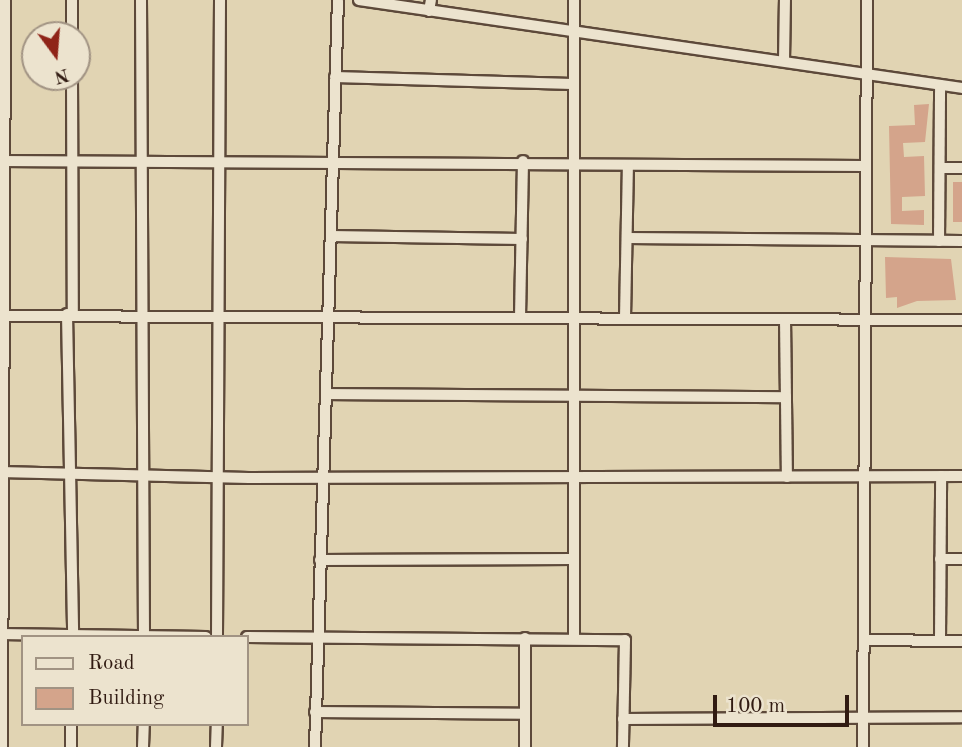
<!DOCTYPE html>
<style>
body{margin:0}
#map{position:relative;width:962px;height:747px;overflow:hidden;background:#e1d4b3;font-family:"Old Standard TT",serif}
div>[style]{position:absolute}
.building>*{inset:0;background:#d4a48b;transform-origin:0 0}
.roads{filter:drop-shadow(2px 0 #5d493a) drop-shadow(-2px 0 #5d493a) drop-shadow(0 2px #5d493a) drop-shadow(0 -2px #5d493a)}
.minor>*{height:10px;margin:-5px;padding:0 5px;transform-origin:5px;border-radius:5px;background:#ece3ce}
span{translate:-50% -50%;white-space:nowrap;text-align:center;line-height:1.15;-webkit-text-stroke:5px #ece3ce;paint-order:stroke}
.legend{position:absolute;left:21px;top:635px;width:228px;height:91px;box-sizing:border-box;background:#ece3ce;border:2px solid #a19383;margin:0;padding:9px 12px;list-style:none;font-size:21px;color:#311b12}
.legend li{display:flex;align-items:center;gap:14px;height:35px}
.legend b{width:35px;border:2px solid #a19383}
.north{position:absolute;left:21px;top:21px;width:70px;height:70px;box-sizing:border-box;background:#ece3ce;border:2px solid #a19383;border-radius:50%;rotate:164deg;font-size:19px;font-weight:700;line-height:28px;text-align:center;color:#311b12}
.north::after{content:'';display:block;margin:auto;width:24px;height:32px;background:#8f2418;clip-path:polygon(50% 0,100% 100%,50% 72%,0 100%)}
.scale{position:absolute;left:713px;top:695px;width:136px;height:32px;box-sizing:border-box;border:4px solid #311b12;border-top:0;padding-left:9px;font-size:21px;line-height:24px;white-space:nowrap;color:#311b12;-webkit-text-stroke:5px #ece3ce;paint-order:stroke}
</style>
<div id="map">
<div class="building">
<div style="clip-path:polygon(929px 104px,925px 142px,903px 143px,904px 157px,924px 156px,925px 196px,902px 197px,902px 211px,924px 210px,924px 225px,891px 224px,889px 126px,915px 125px,914px 105px)"></div>
<div style="left:953px;top:182px;width:9px;height:40px"></div>
<div style="clip-path:polygon(885px 257px,951px 259px,956px 300px,917px 301px,897px 308px,897px 297px,886px 298px)"></div>
</div>
<div class="roads">
<div class="minor">
<div style="left:72px;top:0;width:35px;rotate:90deg"></div>
<div style="left:141px;top:0;width:637px;rotate:89.73deg"></div>
<div style="left:359px;top:0;width:609px;rotate:8.3deg"></div>
<div style="left:429px;top:11px;width:11px;rotate:-80deg"></div>
<div style="left:784px;top:61px;width:61px;rotate:-89.1deg"></div>
<div style="left:72px;top:77px;width:237px;rotate:89.8deg"></div>
<div style="left:335px;top:77px;width:237px;rotate:1.7deg"></div>
<div style="left:0;top:161px;width:864px;rotate:0.33deg"></div>
<div style="left:940px;top:168px;width:22px"></div>
<div style="left:331px;top:236px;width:191px;rotate:0.9deg"></div>
<div style="left:627px;top:238px;width:335px;rotate:0.5deg"></div>
<div style="left:939px;top:241px;width:156px;rotate:-89.6deg"></div>
<div style="left:67px;top:314px;width:323px;rotate:88.9deg"></div>
<div style="left:0;top:316px;width:962px;rotate:0.24deg"></div>
<div style="left:520px;top:317px;width:156px;rotate:-88.9deg"></div>
<div style="left:625px;top:318px;width:153px;rotate:-88.9deg"></div>
<div style="left:785px;top:319px;width:158px;rotate:89.3deg"></div>
<div style="left:327px;top:394px;width:459px;rotate:0.4deg"></div>
<div style="left:0;top:472px;width:249px;rotate:1.4deg"></div>
<div style="left:249px;top:478px;width:713px;rotate:-0.16deg"></div>
<div style="left:940px;top:559px;width:22px"></div>
<div style="left:320px;top:560px;width:254px;rotate:-0.2deg"></div>
<div style="left:0;top:634px;width:206px;rotate:0.8deg"></div>
<div style="left:217px;top:637px;width:637px;rotate:-89.73deg"></div>
<div style="left:247px;top:637px;width:378px;rotate:0.5deg"></div>
<div style="left:625px;top:640px;width:107px;rotate:91.1deg"></div>
<div style="left:574px;top:639px;width:639px;rotate:-90deg"></div>
<div style="left:940px;top:639px;width:163px;rotate:-89.6deg"></div>
<div style="left:864px;top:640px;width:98px;rotate:0.6deg"></div>
<div style="left:315px;top:712px;width:210px;rotate:0.5deg"></div>
<div style="left:623px;top:719px;width:339px;rotate:-0.3deg"></div>
<div style="left:2px;top:747px;width:747px;rotate:-89.77deg"></div>
<div style="left:71px;top:747px;width:23px;rotate:-90deg"></div>
<div style="left:143px;top:747px;width:23px;rotate:-88deg"></div>
<div style="left:216px;top:747px;width:23px;rotate:-88deg"></div>
<div style="left:315px;top:747px;width:747px;rotate:-88.24deg"></div>
<div style="left:525px;top:747px;width:109px;rotate:-90deg"></div>
<div style="left:863px;top:747px;width:747px;rotate:-89.69deg"></div>
</div>
</div>
<ul class="legend">
<li><b style="height:9px;background:#ece3ce"></b>Road</li>
<li><b style="height:19px;background:#d4a48b"></b>Building</li>
</ul>
<div class="north">N</div>
<div class="scale">100 m</div>
</div>
